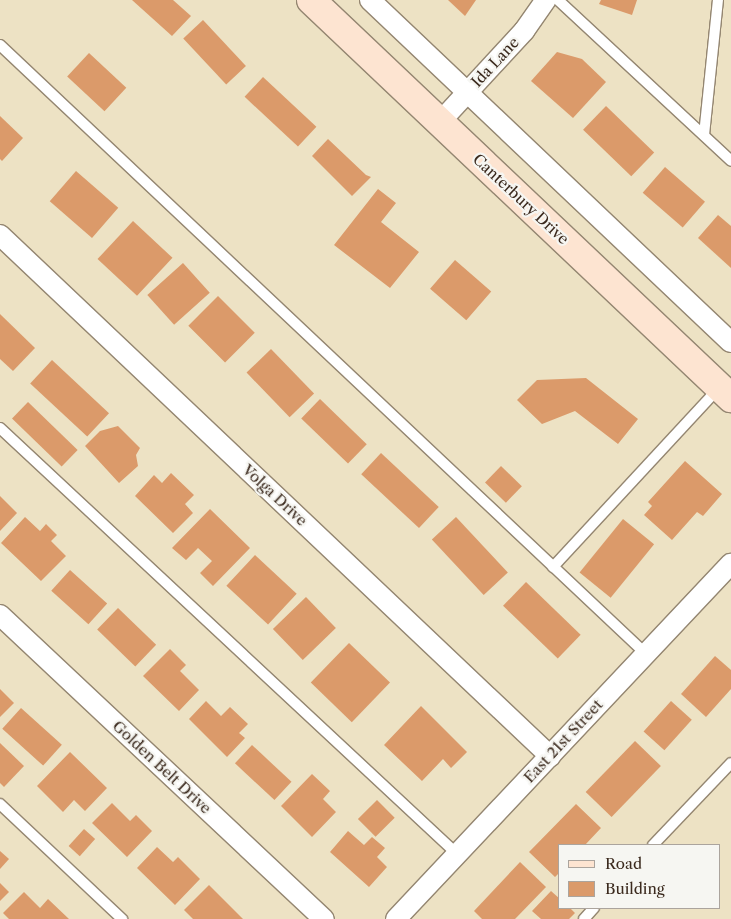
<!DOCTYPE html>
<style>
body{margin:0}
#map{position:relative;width:731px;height:919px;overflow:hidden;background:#ede2c4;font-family:"Libre Caslon Text",serif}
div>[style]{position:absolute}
.building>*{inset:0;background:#db9a6a;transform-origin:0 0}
.roads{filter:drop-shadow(1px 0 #948671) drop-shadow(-1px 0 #948671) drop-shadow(0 1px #948671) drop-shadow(0 -1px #948671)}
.service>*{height:10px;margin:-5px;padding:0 5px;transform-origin:5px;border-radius:5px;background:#fff}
.minor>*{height:20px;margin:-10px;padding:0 10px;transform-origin:10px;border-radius:10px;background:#fff}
.secondary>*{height:28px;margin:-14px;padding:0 14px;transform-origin:14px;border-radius:14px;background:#fde4d1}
span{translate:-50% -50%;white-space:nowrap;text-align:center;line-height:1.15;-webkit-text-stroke:4.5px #f6f6f2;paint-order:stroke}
.street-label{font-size:15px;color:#3b2a1e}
.legend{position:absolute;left:558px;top:844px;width:162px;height:65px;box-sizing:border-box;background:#f6f6f2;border:1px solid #aba49d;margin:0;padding:6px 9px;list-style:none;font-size:15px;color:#3b2a1e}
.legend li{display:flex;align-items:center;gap:10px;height:25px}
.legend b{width:25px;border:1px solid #aba49d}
</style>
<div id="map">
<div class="building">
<div style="clip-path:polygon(132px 0,173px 0,191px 16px,172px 36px)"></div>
<div style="clip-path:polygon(448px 0,476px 0,465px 16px)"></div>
<div style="clip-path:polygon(601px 0,637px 0,632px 15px,599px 4px)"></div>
<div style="left:203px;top:20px;width:63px;height:27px;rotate:47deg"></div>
<div style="clip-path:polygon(557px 52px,582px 59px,606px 82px,573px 118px,531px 81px)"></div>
<div style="left:89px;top:53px;width:51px;height:32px;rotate:43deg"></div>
<div style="left:263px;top:77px;width:73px;height:27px;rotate:43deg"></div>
<div style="left:606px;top:106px;width:67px;height:33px;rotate:44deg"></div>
<div style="clip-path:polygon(0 116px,23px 138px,2px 161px,0 159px)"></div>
<div style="clip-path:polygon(328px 139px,366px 175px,371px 177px,352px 196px,312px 156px)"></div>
<div style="left:665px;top:167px;width:53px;height:34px;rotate:41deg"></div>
<div style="left:76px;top:171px;width:56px;height:40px;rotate:41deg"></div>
<div style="clip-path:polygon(378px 189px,396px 203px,381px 222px,419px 252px,390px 288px,334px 245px)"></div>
<div style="clip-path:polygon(718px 215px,731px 226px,731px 268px,698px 238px)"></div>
<div style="left:133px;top:221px;width:54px;height:52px;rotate:43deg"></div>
<div style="left:455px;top:260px;width:48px;height:38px;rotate:41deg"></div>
<div style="left:183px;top:263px;width:40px;height:48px;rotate:48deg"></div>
<div style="left:218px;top:296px;width:52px;height:42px;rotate:45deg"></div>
<div style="clip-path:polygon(0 314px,35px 348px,13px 371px,0 359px)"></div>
<div style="left:271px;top:349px;width:62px;height:34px;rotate:46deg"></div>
<div style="left:52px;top:360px;width:78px;height:32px;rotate:43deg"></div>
<div style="clip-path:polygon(586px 378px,638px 419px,618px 444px,575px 411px,542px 424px,517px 400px,537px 380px)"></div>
<div style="left:320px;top:399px;width:65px;height:27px;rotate:44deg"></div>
<div style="left:28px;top:402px;width:69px;height:23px;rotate:44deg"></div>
<div style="clip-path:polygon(118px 426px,140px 448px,136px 455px,138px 466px,119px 483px,85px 446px,100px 431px)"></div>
<div style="left:381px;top:453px;width:79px;height:29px;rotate:43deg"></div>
<div style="clip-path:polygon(685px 461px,722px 494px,703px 516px,697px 512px,672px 540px,644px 515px,652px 506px,648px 502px)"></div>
<div style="left:501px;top:466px;width:29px;height:23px;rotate:44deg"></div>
<div style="clip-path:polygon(171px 473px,194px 495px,185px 504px,193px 513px,173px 533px,135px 496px,154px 475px,162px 483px)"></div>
<div style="clip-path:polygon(0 496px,17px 513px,0 531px)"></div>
<div style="clip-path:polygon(210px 509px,250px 548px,213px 586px,200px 573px,212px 561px,198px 548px,186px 560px,172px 548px)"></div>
<div style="clip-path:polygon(25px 517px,40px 531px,46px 524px,57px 535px,51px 541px,66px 556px,41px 581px,1px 543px)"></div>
<div style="left:456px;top:517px;width:76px;height:33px;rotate:47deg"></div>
<div style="left:623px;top:519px;width:40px;height:69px;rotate:39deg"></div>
<div style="left:255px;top:555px;width:57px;height:42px;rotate:43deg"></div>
<div style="left:70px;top:570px;width:50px;height:28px;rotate:42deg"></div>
<div style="left:526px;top:582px;width:76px;height:33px;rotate:44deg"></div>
<div style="left:306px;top:597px;width:43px;height:46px;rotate:46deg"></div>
<div style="left:118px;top:608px;width:53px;height:30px;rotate:44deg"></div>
<div style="left:349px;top:643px;width:57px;height:55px;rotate:44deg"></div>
<div style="clip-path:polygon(170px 649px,186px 665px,180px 671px,199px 690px,179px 711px,143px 676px)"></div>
<div style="clip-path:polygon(715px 656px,731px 670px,731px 689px,706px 717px,681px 694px)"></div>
<div style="clip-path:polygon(0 689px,14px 703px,0 717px)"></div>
<div style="clip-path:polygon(206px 701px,221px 716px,230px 707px,248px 724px,239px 733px,245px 738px,227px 757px,189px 719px)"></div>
<div style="left:671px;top:701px;width:28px;height:41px;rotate:42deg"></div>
<div style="clip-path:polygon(421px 706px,467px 752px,451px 768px,443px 759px,422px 781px,384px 745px)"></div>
<div style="left:21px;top:708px;width:55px;height:28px;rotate:42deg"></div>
<div style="left:635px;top:741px;width:36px;height:71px;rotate:44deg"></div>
<div style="clip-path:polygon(0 743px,24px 766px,4px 787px,0 783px)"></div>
<div style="left:252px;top:745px;width:54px;height:25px;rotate:43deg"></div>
<div style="clip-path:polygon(70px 752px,107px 788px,85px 811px,74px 800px,63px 812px,37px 786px)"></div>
<div style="clip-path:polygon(312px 774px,330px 791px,323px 799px,336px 812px,312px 837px,281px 806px)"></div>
<div style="left:377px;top:800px;width:25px;height:27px;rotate:45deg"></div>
<div style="clip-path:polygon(112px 803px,130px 821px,136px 815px,152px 831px,127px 857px,92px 823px)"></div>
<div style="clip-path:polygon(576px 804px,601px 828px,585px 845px,560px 845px,560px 872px,555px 877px,529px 852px)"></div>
<div style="left:84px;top:829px;width:15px;height:23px;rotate:42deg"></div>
<div style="clip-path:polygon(348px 831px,364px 845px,372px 837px,385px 848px,377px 857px,387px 867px,369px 887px,330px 852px)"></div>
<div style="clip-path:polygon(157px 847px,173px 862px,178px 857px,200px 879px,175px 905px,137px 868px)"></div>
<div style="clip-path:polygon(0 851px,9px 859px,0 869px)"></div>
<div style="clip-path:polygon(520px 862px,546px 887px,515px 919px,482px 919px,474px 911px)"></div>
<div style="clip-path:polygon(0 883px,9px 892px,0 901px)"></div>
<div style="clip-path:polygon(209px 885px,243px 919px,193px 919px,184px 910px)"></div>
<div style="clip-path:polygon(551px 891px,560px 899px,560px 908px,570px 908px,575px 913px,569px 919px,541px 919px,532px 911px)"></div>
<div style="clip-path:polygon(24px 892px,40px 908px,48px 899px,69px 919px,9px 919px,3px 913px)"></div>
</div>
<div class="roads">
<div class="service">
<div style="left:558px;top:0;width:236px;rotate:42.9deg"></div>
<div style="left:0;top:45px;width:888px;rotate:43.31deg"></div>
<div style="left:704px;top:135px;width:136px;rotate:-84.1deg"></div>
<div style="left:0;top:428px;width:625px;rotate:42.99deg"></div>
<div style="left:553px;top:567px;width:244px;rotate:-47.2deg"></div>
<div style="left:0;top:804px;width:168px;rotate:43.3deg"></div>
<div style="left:653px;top:845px;width:113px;rotate:-46.4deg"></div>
<div style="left:584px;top:919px;width:15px;rotate:-48deg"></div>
</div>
<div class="minor">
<div style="left:370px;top:0;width:497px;rotate:43.5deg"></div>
<div style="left:440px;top:122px;width:124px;rotate:-47.3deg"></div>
<div style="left:524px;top:31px;width:38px;rotate:-55deg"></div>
<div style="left:0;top:235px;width:758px;rotate:43.45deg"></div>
<div style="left:0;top:615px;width:444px;rotate:43.2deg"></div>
<div style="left:396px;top:919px;width:488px;rotate:-46.7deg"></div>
</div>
<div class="secondary">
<div style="left:311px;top:0;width:579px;rotate:43.46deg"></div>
</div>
</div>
<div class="street-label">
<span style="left:495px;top:62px;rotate:-47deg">Ida Lane</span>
<span style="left:521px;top:199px;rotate:43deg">Canterbury Drive</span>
<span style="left:275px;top:495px;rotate:43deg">Volga Drive</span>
<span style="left:563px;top:741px;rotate:-47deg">East 21st Street</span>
<span style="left:162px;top:767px;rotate:43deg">Golden Belt Drive</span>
</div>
<ul class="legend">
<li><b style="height:6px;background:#fde4d1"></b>Road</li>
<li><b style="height:14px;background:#db9a6a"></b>Building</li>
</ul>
</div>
